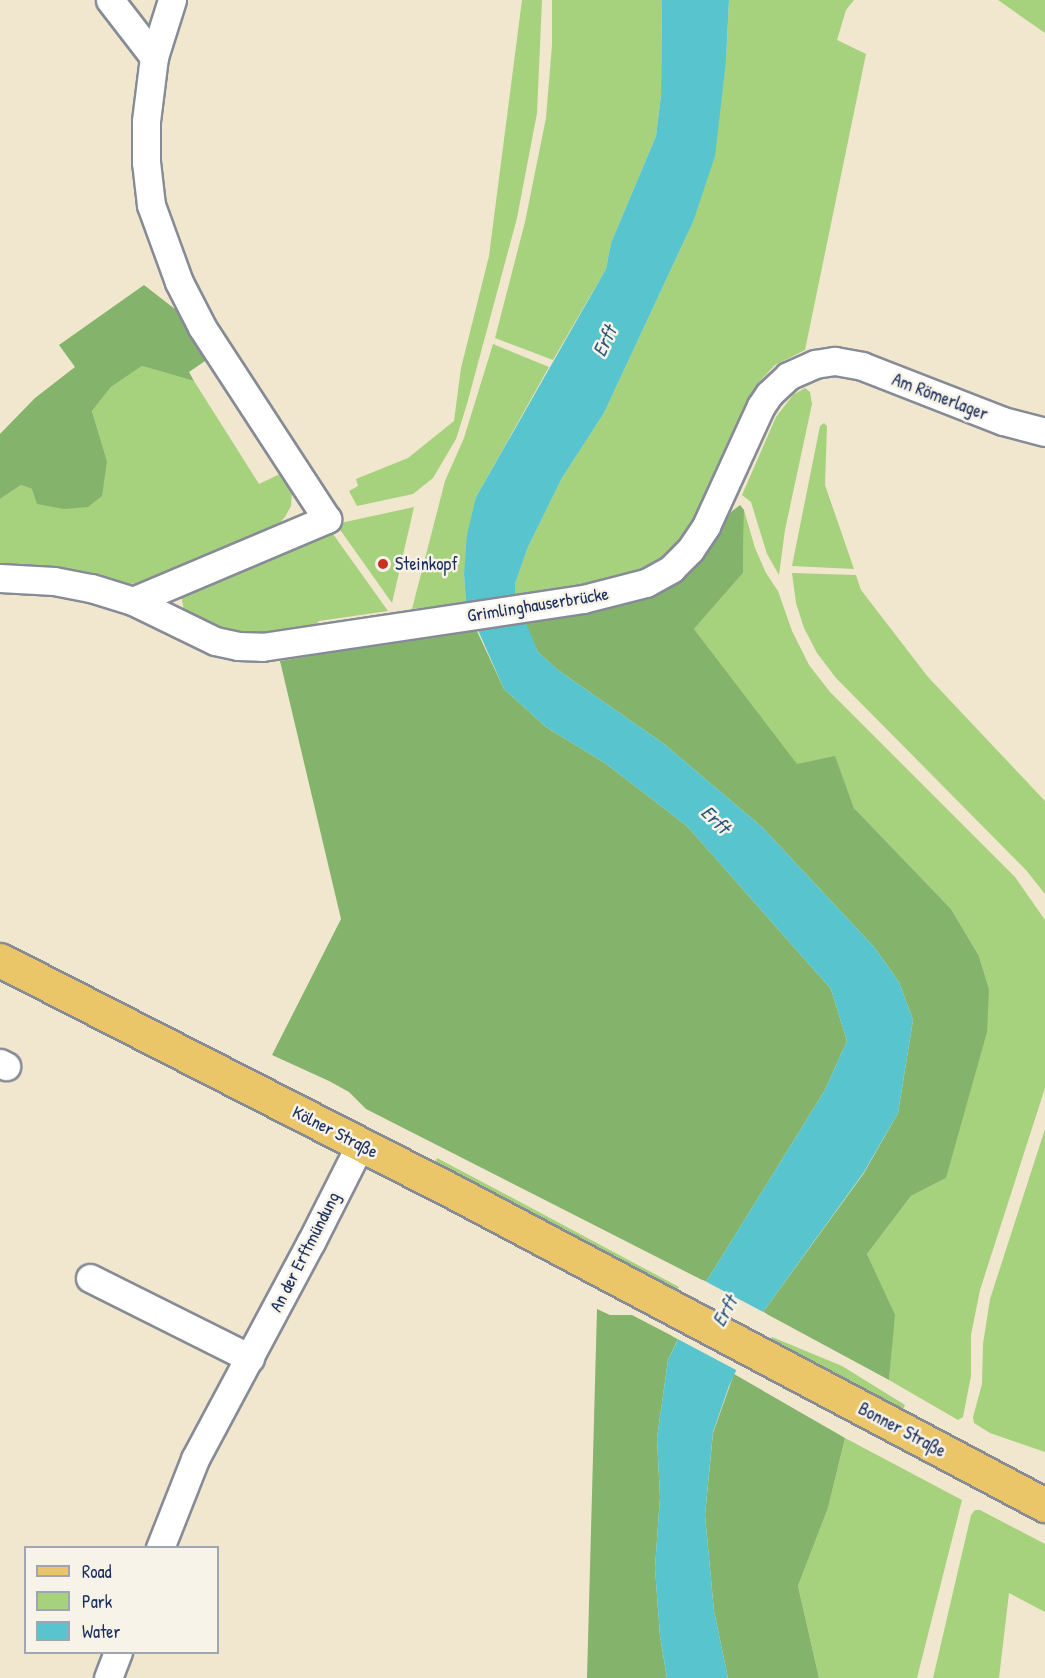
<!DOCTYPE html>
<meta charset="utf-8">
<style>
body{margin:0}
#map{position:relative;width:1045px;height:1678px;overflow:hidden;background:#f1e7cf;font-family:"Patrick Hand",sans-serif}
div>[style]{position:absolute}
.green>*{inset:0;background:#a6d17d}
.forest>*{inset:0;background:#84b36c}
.water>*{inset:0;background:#57c4ce}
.pier>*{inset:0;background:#f1e7cf;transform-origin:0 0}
.roads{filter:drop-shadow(2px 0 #868b96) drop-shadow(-2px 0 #868b96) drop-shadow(0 2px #868b96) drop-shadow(0 -2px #868b96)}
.minor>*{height:27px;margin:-13.5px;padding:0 13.5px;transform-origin:13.5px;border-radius:13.5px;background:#fff}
.major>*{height:33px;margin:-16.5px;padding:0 16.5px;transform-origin:16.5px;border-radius:16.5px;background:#eac669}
.dots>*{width:16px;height:16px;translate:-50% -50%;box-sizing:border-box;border:3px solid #f7f3e8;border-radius:50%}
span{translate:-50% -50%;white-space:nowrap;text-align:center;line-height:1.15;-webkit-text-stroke:5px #f7f3e8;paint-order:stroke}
.street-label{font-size:18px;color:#1b2f5e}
.poi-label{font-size:18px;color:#1b2f5e}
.left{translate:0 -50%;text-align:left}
.water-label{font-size:20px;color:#2a547a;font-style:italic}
.legend{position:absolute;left:24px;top:1546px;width:195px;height:108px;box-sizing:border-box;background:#f7f3e8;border:2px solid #9fa5b1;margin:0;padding:8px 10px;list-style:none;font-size:18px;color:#1b2f5e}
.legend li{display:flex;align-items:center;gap:12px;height:30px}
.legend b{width:30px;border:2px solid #9fa5b1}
</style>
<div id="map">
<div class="green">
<div style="clip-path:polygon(522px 0,542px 0,537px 113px,517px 218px,467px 404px,456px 439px,433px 478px,413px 494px,357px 506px,349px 491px,358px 486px,356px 479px,408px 458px,454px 421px,461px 368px,489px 256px)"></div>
<div style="clip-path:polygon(552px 0,662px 0,661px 95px,656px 136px,611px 243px,606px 269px,553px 360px,495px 338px,525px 222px,546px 118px,552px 45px)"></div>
<div style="clip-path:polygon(729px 0,854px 0,846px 10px,837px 40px,866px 54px,805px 350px,775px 365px,758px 383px,733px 433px,697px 520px,676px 547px,649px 568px,617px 580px,515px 596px,515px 584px,528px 547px,562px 478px,604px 413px,693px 222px,726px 61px)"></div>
<div style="clip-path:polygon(998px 0,1045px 0,1045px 33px)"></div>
<div style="clip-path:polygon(493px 344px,549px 367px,476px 497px,464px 574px,466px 603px,412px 609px,445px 481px,464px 438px)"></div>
<div style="clip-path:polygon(142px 366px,194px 381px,259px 484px,282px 473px,287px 475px,292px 491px,291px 506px,285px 517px,276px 527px,142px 583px,129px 584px,60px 568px,0 564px,0 499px,21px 485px,32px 489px,107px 461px,92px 411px,111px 387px)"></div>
<div style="clip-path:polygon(805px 388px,810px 392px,812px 404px,785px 530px,779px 575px,767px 554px,751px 502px,742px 495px,776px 417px,793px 395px)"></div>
<div style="clip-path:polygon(824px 423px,827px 426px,825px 485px,854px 569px,792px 566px,820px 426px)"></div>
<div style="clip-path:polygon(414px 507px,392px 603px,336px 524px)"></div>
<div style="clip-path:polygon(744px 510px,755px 548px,766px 573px,778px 591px,792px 631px,809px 665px,830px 692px,1015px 877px,1045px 920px,1045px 1088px,980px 1290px,971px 1335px,971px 1376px,963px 1417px,958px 1420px,889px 1380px,894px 1315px,867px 1254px,911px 1196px,946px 1178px,989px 989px,979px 956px,951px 909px,854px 808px,835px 757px,797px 765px,694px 629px,743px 573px)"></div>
<div style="clip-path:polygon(328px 527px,388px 611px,319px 621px,311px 629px,263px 633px,231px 632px,185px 616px,181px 595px)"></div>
<div style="clip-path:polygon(792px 573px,856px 575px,861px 590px,928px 677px,1045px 801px,1045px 894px,1026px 870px,836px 678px,817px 653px,804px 628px,796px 603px)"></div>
<div style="clip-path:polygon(1045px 1129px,1045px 1452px,990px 1433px,974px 1423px,973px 1417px,982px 1384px,983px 1344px,990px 1299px)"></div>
<div style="clip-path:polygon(437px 1158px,505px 1194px,679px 1287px,674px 1294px,469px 1183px,435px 1162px)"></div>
<div style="clip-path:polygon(772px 1337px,842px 1366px,905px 1405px,902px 1412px,768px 1343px)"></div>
<div style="clip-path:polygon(845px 1438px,962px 1500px,917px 1678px,819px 1678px,798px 1586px,828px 1508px)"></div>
<div style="clip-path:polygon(975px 1510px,980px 1510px,1045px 1544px,1045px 1612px,1009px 1593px,999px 1678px,933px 1678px,971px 1515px)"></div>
</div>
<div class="forest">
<div style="clip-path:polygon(144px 285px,180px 313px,208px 359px,189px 372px,194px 381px,142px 366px,111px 387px,92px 411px,107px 461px,102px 496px,88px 507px,64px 509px,37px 504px,32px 489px,21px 485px,0 499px,0 434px,35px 398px,75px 367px,59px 345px)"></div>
<div style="clip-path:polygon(740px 505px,744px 510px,743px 573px,694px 629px,797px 764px,835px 756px,854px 808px,951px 909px,979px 956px,989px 989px,987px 1032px,946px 1178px,911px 1196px,867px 1254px,895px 1315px,889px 1380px,763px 1312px,864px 1173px,898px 1113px,913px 1020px,899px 982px,874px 947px,762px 827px,664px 744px,558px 670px,538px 652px,524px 621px,625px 605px,663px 591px,690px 571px,716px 540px,731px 512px)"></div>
<div style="clip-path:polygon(476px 629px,504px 689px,546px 727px,605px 763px,687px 826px,831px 989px,847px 1041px,825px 1090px,706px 1282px,366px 1109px,349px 1092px,329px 1081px,272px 1055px,341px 919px,280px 661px)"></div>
<div style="clip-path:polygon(597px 1309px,610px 1315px,632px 1315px,678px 1339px,668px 1360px,657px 1438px,660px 1497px,655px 1568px,660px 1636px,667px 1678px,587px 1678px)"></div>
<div style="clip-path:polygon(734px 1374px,845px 1438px,828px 1508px,798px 1586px,819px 1678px,728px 1678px,714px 1611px,705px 1515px,713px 1433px)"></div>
</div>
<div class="water">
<div style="clip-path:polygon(662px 0,729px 0,726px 61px,715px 156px,693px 222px,604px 413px,562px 478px,528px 547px,515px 584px,515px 596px,538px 652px,558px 670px,664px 744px,762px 827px,874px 947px,899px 982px,913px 1020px,898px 1113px,864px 1172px,763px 1312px,729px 1386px,713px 1432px,705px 1515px,714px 1611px,728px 1678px,667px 1678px,660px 1636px,655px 1568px,660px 1497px,657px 1438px,668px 1360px,706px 1282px,825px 1090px,847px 1041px,831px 989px,687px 826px,605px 763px,546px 727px,504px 689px,466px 603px,464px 574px,467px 535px,476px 497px,606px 269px,611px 243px,656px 136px,661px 95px)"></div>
</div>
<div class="pier">
<div style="left:703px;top:1280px;width:72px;height:64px;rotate:28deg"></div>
</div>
<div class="roads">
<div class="minor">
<div style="left:110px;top:0;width:72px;rotate:52.3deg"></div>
<div style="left:0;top:578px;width:54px;rotate:3.2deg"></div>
<div style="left:54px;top:581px;width:38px;rotate:11deg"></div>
<div style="left:91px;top:588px;width:44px;rotate:17.2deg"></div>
<div style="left:133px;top:601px;width:91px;rotate:26deg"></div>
<div style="left:215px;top:641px;width:24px;rotate:12deg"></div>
<div style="left:238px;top:646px;width:24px;rotate:2deg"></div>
<div style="left:262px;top:647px;width:325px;rotate:-8.5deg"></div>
<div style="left:583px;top:599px;width:65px;rotate:-14.3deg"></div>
<div style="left:646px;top:583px;width:29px;rotate:-29deg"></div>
<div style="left:671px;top:569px;width:27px;rotate:-45deg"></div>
<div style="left:690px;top:550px;width:29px;rotate:-56deg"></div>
<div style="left:706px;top:526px;width:132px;rotate:-65.4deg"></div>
<div style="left:761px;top:406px;width:14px;rotate:-56deg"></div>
<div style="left:769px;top:394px;width:26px;rotate:-43deg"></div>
<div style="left:788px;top:376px;width:30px;rotate:-24deg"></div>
<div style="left:815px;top:364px;width:20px;rotate:-9deg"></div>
<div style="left:835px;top:361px;width:27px;rotate:10deg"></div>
<div style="left:862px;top:366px;width:151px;rotate:21.3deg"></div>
<div style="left:1003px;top:421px;width:43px;rotate:14.7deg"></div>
<div style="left:133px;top:601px;width:211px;rotate:-22.9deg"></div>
<div style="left:327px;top:519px;width:229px;rotate:-123.1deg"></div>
<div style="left:202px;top:327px;width:51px;rotate:-117.1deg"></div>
<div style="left:179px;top:282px;width:82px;rotate:-110deg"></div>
<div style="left:151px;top:205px;width:43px;rotate:-96.6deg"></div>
<div style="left:146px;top:162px;width:41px;rotate:-90deg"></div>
<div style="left:146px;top:121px;width:64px;rotate:-82.9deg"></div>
<div style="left:154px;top:57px;width:60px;rotate:-72.5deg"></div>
<div style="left:0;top:1063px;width:7px;rotate:27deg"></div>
<div style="left:90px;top:1278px;width:179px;rotate:26.6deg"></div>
<div style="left:160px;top:1548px;width:96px;rotate:-68.5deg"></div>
<div style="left:195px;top:1459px;width:246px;rotate:-61.9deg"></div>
<div style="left:311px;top:1242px;width:109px;rotate:-63.2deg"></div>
<div style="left:108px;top:1678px;width:28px;rotate:-69deg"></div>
</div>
<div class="major">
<div style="left:0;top:960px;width:510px;rotate:27.07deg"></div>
<div style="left:454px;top:1192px;width:669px;rotate:27.91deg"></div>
</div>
</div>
<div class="dots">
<div style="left:383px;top:564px;background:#c8321e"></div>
</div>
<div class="street-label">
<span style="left:940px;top:397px;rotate:21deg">Am Römerlager</span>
<span style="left:538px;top:605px;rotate:-9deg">Grimlinghauserbrücke</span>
<span style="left:335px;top:1132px;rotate:27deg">Kölner Straße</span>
<span style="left:305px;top:1252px;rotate:-63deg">An der Erftmündung</span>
<span style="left:902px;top:1430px;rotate:28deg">Bonner Straße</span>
</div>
<div class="poi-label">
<span class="left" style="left:395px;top:564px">Steinkopf</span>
</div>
<div class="water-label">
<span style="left:604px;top:341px;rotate:-65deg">Erft</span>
<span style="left:716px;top:819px;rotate:44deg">Erft</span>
<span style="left:724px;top:1311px;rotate:-61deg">Erft</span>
</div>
<ul class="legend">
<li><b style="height:8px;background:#eac669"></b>Road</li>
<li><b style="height:16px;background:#a6d17d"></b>Park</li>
<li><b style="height:16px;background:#57c4ce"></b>Water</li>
</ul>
</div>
